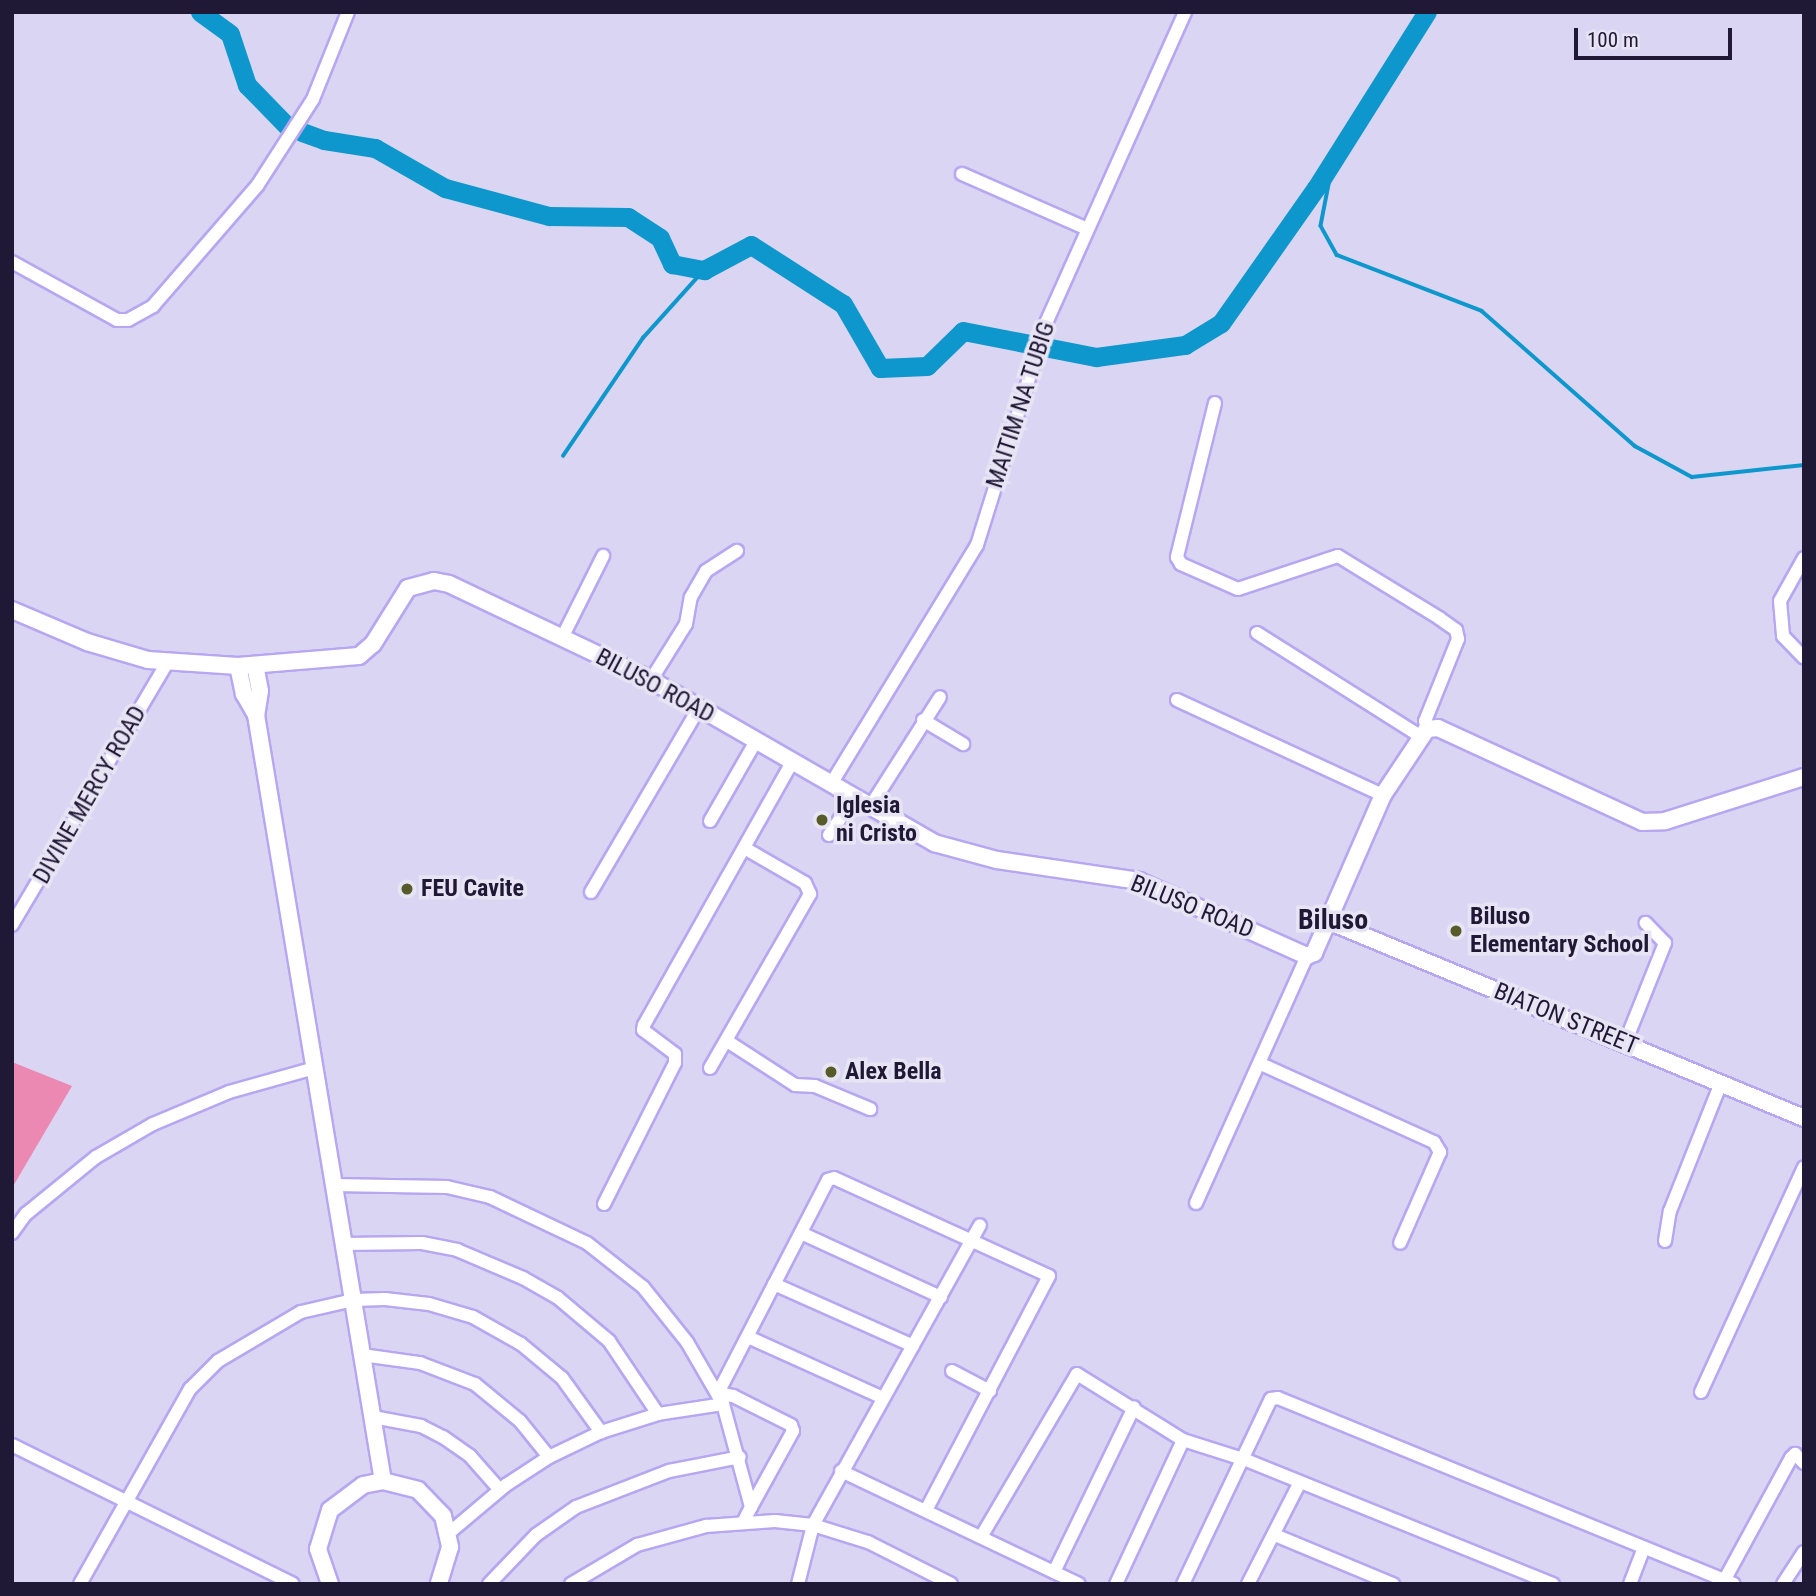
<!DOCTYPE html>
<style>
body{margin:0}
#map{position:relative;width:1816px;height:1596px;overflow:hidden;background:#dad5f3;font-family:"Roboto Condensed",sans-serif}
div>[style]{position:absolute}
.forest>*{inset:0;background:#eb89b3}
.stream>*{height:3.5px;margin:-1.75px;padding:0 1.75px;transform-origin:1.75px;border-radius:1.75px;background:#0d97cc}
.river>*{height:19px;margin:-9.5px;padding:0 9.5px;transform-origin:9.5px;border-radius:9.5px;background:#0d97cc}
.roads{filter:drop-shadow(2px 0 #b6a7f0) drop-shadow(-2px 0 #b6a7f0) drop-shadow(0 2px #b6a7f0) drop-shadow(0 -2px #b6a7f0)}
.minor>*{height:12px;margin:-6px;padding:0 6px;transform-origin:6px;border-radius:6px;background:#fff}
.tertiary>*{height:16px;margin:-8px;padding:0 8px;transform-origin:8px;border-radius:8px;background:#fff}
.dots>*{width:19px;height:19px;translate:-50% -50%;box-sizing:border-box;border:4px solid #e7e4f4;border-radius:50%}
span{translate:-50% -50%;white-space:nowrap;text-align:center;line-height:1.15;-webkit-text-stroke:7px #e7e4f4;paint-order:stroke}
.street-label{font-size:24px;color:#201935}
.poi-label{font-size:24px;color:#201935;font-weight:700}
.left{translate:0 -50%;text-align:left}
.quarter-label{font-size:28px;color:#201935;font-weight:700}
.frame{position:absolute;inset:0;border:14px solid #201935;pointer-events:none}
.scale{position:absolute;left:1574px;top:28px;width:158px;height:32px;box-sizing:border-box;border:4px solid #201935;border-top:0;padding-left:9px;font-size:21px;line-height:24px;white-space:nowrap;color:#201935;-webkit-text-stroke:5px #e7e4f4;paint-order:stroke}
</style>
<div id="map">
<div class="forest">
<div style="clip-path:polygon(12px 1062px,72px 1086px,12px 1188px)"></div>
</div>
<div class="stream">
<div style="left:1334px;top:159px;width:68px;rotate:101deg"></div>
<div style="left:1321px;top:226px;width:33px;rotate:61deg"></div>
<div style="left:1337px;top:255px;width:155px;rotate:21.1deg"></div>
<div style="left:1482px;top:311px;width:204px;rotate:41.4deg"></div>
<div style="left:1635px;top:446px;width:65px;rotate:28.5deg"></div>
<div style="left:1692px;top:477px;width:113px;rotate:-6.1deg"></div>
<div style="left:563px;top:456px;width:143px;rotate:-55.9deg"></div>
<div style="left:643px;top:338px;width:91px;rotate:-48.1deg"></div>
</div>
<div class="river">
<div style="left:200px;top:12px;width:37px;rotate:36deg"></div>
<div style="left:230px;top:34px;width:54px;rotate:71.6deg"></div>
<div style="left:247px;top:85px;width:56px;rotate:45.7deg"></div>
<div style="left:302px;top:132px;width:23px;rotate:20deg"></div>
<div style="left:324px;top:140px;width:52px;rotate:8.9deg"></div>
<div style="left:375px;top:148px;width:81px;rotate:29.7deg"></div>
<div style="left:445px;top:188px;width:108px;rotate:15.1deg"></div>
<div style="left:549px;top:216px;width:79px;rotate:0.7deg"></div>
<div style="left:628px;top:217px;width:38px;rotate:33deg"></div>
<div style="left:660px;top:238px;width:29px;rotate:65deg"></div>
<div style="left:672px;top:264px;width:33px;rotate:11deg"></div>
<div style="left:704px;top:270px;width:53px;rotate:-28deg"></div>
<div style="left:751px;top:245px;width:109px;rotate:32.7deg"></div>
<div style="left:843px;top:304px;width:74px;rotate:60deg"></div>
<div style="left:880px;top:368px;width:47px;rotate:-2.4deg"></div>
<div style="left:927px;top:366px;width:50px;rotate:-44.2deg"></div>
<div style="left:963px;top:331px;width:136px;rotate:11.1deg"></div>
<div style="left:1096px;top:357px;width:90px;rotate:-7.7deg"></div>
<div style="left:1185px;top:345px;width:42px;rotate:-31.4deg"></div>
<div style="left:1221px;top:323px;width:165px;rotate:-54.9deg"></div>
<div style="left:1316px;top:188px;width:208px;rotate:-57.8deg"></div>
</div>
<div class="roads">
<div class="minor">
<div style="left:962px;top:174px;width:134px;rotate:23.7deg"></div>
<div style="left:12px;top:262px;width:120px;rotate:28.9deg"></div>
<div style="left:117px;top:320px;width:11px"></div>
<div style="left:128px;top:320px;width:29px;rotate:-29deg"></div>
<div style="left:153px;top:306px;width:159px;rotate:-49.1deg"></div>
<div style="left:257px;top:186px;width:103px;rotate:-57.2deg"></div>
<div style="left:313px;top:99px;width:94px;rotate:-68.1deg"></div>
<div style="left:1215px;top:403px;width:159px;rotate:103.9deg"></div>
<div style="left:1177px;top:557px;width:8px;rotate:60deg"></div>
<div style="left:1181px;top:564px;width:62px;rotate:23.7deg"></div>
<div style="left:1238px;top:589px;width:105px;rotate:-18.3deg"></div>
<div style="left:1338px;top:556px;width:119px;rotate:31.5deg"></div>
<div style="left:1439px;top:618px;width:21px;rotate:35deg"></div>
<div style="left:1456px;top:630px;width:9px;rotate:77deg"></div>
<div style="left:1458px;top:639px;width:88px;rotate:111.9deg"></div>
<div style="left:1425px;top:721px;width:8px;rotate:76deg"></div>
<div style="left:1804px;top:558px;width:49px;rotate:119.2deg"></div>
<div style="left:1780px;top:601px;width:35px;rotate:85deg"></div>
<div style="left:1783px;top:636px;width:30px;rotate:46deg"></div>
<div style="left:1257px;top:633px;width:193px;rotate:32.3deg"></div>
<div style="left:562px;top:638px;width:92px;rotate:-63.4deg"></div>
<div style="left:651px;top:680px;width:66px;rotate:-58deg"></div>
<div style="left:686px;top:624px;width:27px;rotate:-80deg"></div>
<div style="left:691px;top:597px;width:30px;rotate:-60deg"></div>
<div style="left:706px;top:571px;width:37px;rotate:-33deg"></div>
<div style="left:1177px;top:700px;width:227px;rotate:24.8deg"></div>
<div style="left:923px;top:720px;width:47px;rotate:31deg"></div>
<div style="left:831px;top:784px;width:280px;rotate:-58.6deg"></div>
<div style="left:977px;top:545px;width:232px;rotate:-72.7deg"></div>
<div style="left:1046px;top:323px;width:341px;rotate:-65.9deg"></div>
<div style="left:870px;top:807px;width:130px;rotate:-57.5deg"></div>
<div style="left:710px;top:821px;width:92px;rotate:-60.1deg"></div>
<div style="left:829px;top:835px;width:45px;rotate:-56deg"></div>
<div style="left:591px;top:892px;width:213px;rotate:-59.6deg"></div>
<div style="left:12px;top:925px;width:304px;rotate:-59.4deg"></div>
<div style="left:727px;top:1041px;width:81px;rotate:32.9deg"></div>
<div style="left:795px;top:1085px;width:20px;rotate:3deg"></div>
<div style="left:815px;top:1086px;width:60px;rotate:22.7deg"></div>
<div style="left:1625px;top:1043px;width:108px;rotate:-68.2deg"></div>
<div style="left:1665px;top:943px;width:28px;rotate:-134deg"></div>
<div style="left:1261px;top:1064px;width:190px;rotate:24.3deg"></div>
<div style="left:1434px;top:1142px;width:12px;rotate:59deg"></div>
<div style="left:1440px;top:1152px;width:99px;rotate:113.7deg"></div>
<div style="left:710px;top:1068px;width:201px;rotate:-60.1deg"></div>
<div style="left:810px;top:894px;width:12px;rotate:-114deg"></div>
<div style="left:805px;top:883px;width:68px;rotate:-150deg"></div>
<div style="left:334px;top:1185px;width:113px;rotate:1deg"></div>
<div style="left:447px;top:1187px;width:44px;rotate:13.1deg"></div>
<div style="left:490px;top:1197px;width:107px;rotate:25.4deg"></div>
<div style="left:587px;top:1243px;width:71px;rotate:38.2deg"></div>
<div style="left:643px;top:1287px;width:70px;rotate:51.3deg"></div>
<div style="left:687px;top:1342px;width:72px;rotate:59.9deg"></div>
<div style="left:723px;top:1404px;width:107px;rotate:74.8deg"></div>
<div style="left:751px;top:1507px;width:16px;rotate:117deg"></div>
<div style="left:1196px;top:1203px;width:271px;rotate:-65.8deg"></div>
<div style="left:604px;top:1204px;width:158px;rotate:-63.3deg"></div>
<div style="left:675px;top:1063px;width:9px;rotate:-90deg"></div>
<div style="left:675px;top:1054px;width:40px;rotate:-143deg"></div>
<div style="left:643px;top:1030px;width:5px;rotate:-79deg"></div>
<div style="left:644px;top:1025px;width:303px;rotate:-60.6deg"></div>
<div style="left:12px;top:1233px;width:24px;rotate:-54deg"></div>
<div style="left:26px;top:1214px;width:90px;rotate:-39.2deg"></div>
<div style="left:96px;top:1157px;width:66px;rotate:-30.1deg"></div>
<div style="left:153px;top:1124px;width:82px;rotate:-22.8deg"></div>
<div style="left:229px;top:1092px;width:89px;rotate:-15.6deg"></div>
<div style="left:801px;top:1233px;width:154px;rotate:24.6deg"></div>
<div style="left:1665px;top:1241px;width:30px;rotate:-81deg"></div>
<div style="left:1670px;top:1211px;width:138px;rotate:-68.3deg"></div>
<div style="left:344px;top:1244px;width:78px;rotate:-0.7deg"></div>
<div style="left:422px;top:1243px;width:36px;rotate:11deg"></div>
<div style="left:457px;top:1250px;width:72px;rotate:23deg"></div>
<div style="left:523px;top:1278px;width:40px;rotate:29.7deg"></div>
<div style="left:558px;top:1298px;width:67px;rotate:40.1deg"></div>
<div style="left:609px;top:1341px;width:88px;rotate:56.1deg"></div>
<div style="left:774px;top:1284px;width:152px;rotate:24deg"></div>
<div style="left:748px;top:1337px;width:148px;rotate:24.3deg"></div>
<div style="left:362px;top:1355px;width:59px;rotate:7.9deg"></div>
<div style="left:420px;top:1363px;width:59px;rotate:20.9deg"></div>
<div style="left:475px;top:1384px;width:58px;rotate:39.4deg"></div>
<div style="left:520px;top:1421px;width:46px;rotate:51.1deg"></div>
<div style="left:952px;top:1371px;width:43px;rotate:27.8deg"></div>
<div style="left:1701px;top:1392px;width:247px;rotate:-65.4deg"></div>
<div style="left:373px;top:1417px;width:49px;rotate:10.6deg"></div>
<div style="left:421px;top:1426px;width:25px;rotate:27deg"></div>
<div style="left:443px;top:1437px;width:33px;rotate:35deg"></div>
<div style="left:470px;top:1456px;width:45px;rotate:48.6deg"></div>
<div style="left:12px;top:1445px;width:313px;rotate:26.3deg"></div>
<div style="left:841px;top:1471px;width:263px;rotate:25.4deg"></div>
<div style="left:751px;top:1507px;width:87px;rotate:-61.1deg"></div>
<div style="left:793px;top:1431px;width:6px;rotate:-108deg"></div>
<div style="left:791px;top:1425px;width:65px;rotate:-153.4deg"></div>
<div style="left:733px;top:1396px;width:15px;rotate:-169deg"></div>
<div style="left:718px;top:1393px;width:240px;rotate:-62.7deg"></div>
<div style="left:828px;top:1180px;width:6px;rotate:-18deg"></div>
<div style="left:834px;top:1178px;width:236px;rotate:24.5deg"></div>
<div style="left:1049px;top:1276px;width:264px;rotate:117.7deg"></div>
<div style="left:449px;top:1533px;width:75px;rotate:-40.1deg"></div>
<div style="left:506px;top:1485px;width:51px;rotate:-33.1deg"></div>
<div style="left:549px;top:1457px;width:58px;rotate:-25.7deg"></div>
<div style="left:601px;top:1432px;width:60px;rotate:-17.5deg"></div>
<div style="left:658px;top:1414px;width:66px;rotate:-8.7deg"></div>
<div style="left:1275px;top:1535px;width:128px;rotate:22.6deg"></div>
<div style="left:981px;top:1537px;width:189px;rotate:-59.5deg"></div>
<div style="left:1077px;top:1374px;width:125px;rotate:31.9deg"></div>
<div style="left:1183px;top:1440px;width:66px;rotate:17.6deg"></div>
<div style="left:1246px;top:1460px;width:331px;rotate:22deg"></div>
<div style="left:1054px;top:1572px;width:183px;rotate:-64.1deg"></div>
<div style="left:1725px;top:1579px;width:138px;rotate:-61.4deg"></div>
<div style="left:1791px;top:1458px;width:6px;rotate:-45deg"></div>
<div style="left:1795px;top:1454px;width:13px;rotate:45deg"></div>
<div style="left:80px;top:1584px;width:224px;rotate:-60.6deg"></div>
<div style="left:190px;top:1389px;width:40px;rotate:-45deg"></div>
<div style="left:218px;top:1361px;width:96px;rotate:-30.6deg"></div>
<div style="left:301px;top:1312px;width:53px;rotate:-13deg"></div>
<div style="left:353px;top:1300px;width:32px;rotate:-2deg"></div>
<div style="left:385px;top:1299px;width:44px;rotate:6.5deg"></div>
<div style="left:429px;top:1304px;width:46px;rotate:16.5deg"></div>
<div style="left:473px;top:1317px;width:55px;rotate:29.4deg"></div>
<div style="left:521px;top:1344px;width:53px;rotate:39.7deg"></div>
<div style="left:562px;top:1378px;width:67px;rotate:54.2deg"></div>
<div style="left:489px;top:1584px;width:68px;rotate:-46.2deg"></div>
<div style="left:536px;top:1535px;width:49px;rotate:-35deg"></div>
<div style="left:576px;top:1507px;width:100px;rotate:-21.2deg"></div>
<div style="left:669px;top:1471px;width:72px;rotate:-11.2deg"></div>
<div style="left:571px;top:1584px;width:77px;rotate:-30.6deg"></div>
<div style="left:637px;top:1545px;width:72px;rotate:-15.4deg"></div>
<div style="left:706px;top:1526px;width:69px;rotate:-4.1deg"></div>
<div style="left:775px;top:1521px;width:38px;rotate:6deg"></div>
<div style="left:813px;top:1525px;width:58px;rotate:17.2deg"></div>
<div style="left:868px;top:1542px;width:93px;rotate:26.8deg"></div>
<div style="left:798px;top:1584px;width:61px;rotate:-75.7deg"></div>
<div style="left:813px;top:1525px;width:343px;rotate:-60.9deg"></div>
<div style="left:1116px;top:1584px;width:159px;rotate:-65deg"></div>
<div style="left:1183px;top:1584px;width:205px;rotate:-64.6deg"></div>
<div style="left:1271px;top:1399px;width:7px;rotate:-8deg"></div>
<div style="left:1278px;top:1398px;width:492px;rotate:22.2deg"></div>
<div style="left:1248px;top:1584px;width:112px;rotate:-63deg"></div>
<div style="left:1630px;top:1584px;width:36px;rotate:-69deg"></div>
<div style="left:1783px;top:1584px;width:38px;rotate:-57deg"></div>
</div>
<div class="tertiary">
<div style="left:12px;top:610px;width:82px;rotate:23.1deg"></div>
<div style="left:87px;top:642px;width:64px;rotate:16.4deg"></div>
<div style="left:148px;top:660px;width:90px;rotate:3.8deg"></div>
<div style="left:238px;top:666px;width:121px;rotate:-4.7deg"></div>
<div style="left:359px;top:656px;width:18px;rotate:-41deg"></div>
<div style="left:373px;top:644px;width:66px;rotate:-58deg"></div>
<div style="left:408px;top:588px;width:27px;rotate:-15deg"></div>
<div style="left:434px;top:581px;width:15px;rotate:11deg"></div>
<div style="left:449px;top:584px;width:224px;rotate:25.4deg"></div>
<div style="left:651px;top:680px;width:327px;rotate:29.9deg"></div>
<div style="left:934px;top:843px;width:65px;rotate:15.1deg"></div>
<div style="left:997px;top:860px;width:144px;rotate:8.4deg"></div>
<div style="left:1139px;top:881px;width:184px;rotate:24.1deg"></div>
<div style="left:1307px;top:956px;width:8px;rotate:-23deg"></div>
<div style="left:1314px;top:953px;width:172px;rotate:-66.4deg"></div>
<div style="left:1383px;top:795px;width:79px;rotate:-56.3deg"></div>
<div style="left:1427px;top:729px;width:11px;rotate:-5deg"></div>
<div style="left:1438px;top:728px;width:225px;rotate:24.7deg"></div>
<div style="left:1642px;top:822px;width:23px;rotate:-2deg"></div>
<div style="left:1665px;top:821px;width:146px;rotate:-17.6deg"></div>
<div style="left:255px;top:665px;width:26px;rotate:79deg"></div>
<div style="left:260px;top:691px;width:24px;rotate:99deg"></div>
<div style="left:256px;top:715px;width:776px;rotate:80.59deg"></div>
<div style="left:238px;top:666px;width:29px;rotate:78deg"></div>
<div style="left:244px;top:694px;width:24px;rotate:60deg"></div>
<div style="left:1328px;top:921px;width:515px;rotate:22.48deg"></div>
<div style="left:330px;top:1584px;width:37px;rotate:-109deg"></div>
<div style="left:318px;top:1549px;width:41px;rotate:-72.9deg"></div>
<div style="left:330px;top:1510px;width:41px;rotate:-37.1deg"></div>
<div style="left:363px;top:1485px;width:20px;rotate:-11deg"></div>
<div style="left:383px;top:1481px;width:36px;rotate:14deg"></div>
<div style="left:418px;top:1490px;width:36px;rotate:46deg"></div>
<div style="left:443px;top:1516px;width:32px;rotate:77deg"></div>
<div style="left:450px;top:1547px;width:39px;rotate:107deg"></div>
</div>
</div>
<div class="dots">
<div style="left:822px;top:820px;background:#575b29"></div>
<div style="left:407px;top:889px;background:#575b29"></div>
<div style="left:1456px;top:931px;background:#575b29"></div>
<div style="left:831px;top:1072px;background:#575b29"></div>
</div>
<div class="street-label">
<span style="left:1021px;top:405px;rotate:-72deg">MAITIM NA TUBIG</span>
<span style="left:655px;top:686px;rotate:28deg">BILUSO ROAD</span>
<span style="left:90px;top:795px;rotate:-60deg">DIVINE MERCY ROAD</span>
<span style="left:1192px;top:907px;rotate:22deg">BILUSO ROAD</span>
<span style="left:1566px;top:1019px;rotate:22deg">BIATON STREET</span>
</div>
<div class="poi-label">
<span class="left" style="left:836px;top:820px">Iglesia<br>ni Cristo</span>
<span class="left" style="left:421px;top:889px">FEU Cavite</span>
<span class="left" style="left:1470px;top:931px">Biluso<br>Elementary School</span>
<span class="left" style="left:845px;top:1072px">Alex Bella</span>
</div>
<div class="quarter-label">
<span style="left:1333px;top:920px">Biluso</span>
</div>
<div class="frame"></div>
<div class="scale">100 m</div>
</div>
